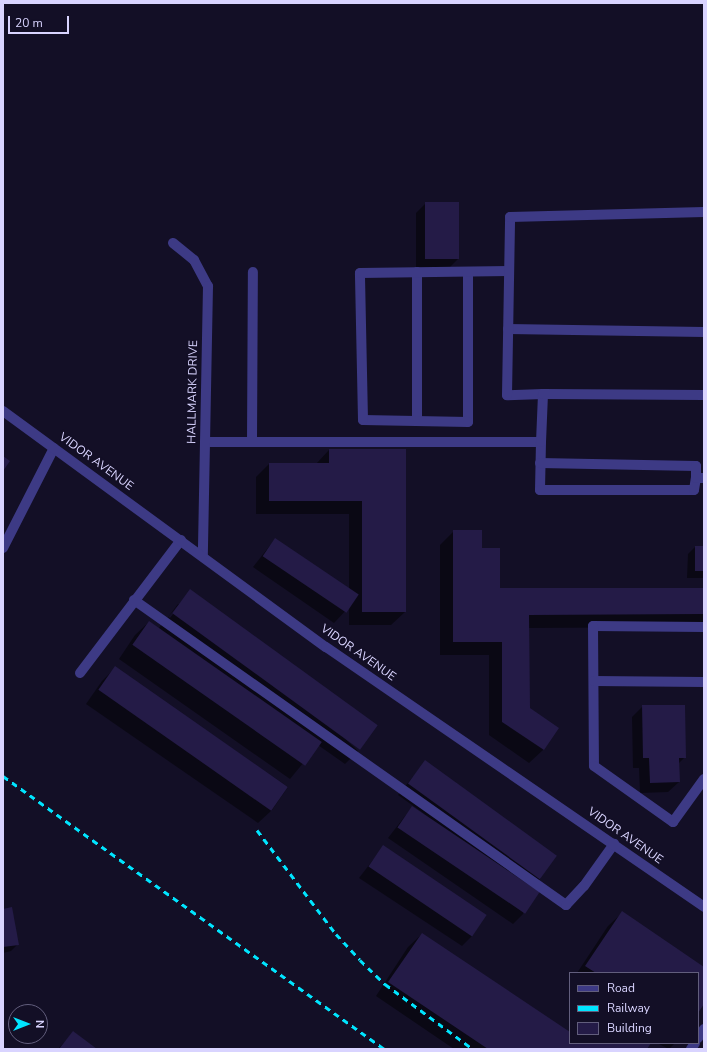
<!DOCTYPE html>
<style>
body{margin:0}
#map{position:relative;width:707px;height:1052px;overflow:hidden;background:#130f26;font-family:"Nunito Sans",sans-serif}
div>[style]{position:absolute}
.shadow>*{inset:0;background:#0007}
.building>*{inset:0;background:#241b47;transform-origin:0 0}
.lane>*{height:10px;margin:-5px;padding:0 5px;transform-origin:5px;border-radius:5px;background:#3d3a85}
.street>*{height:10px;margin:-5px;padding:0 5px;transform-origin:5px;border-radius:5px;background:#3d3a85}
.rail>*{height:3px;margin-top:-1.5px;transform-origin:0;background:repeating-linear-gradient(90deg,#00e5ff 0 6px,transparent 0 11px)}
span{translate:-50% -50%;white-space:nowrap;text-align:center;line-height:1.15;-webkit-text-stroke:3px #130f26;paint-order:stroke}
.street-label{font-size:12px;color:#d9d4ff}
.frame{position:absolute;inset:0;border:4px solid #d9d4ff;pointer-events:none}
.legend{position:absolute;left:569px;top:972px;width:130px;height:72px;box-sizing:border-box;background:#130f26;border:1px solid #625e7d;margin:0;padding:5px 7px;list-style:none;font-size:12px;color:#d9d4ff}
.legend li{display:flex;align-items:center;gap:8px;height:20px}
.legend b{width:20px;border:1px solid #625e7d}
.north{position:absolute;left:8px;top:1004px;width:40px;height:40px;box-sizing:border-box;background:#130f26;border:1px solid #625e7d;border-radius:50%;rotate:90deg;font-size:11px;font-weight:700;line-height:16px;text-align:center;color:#d9d4ff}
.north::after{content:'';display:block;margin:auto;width:14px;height:18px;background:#00e5ff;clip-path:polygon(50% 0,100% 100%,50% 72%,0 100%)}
.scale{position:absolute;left:8px;top:16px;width:61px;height:18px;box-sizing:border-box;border:2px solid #d9d4ff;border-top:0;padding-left:5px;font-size:12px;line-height:14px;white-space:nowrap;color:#d9d4ff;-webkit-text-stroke:3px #130f26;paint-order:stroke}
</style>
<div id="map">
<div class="shadow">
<div style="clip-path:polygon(426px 203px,459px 258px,448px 269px,416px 269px,416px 213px)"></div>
<div style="clip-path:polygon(329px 450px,405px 450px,405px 612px,391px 625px,349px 625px,349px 607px,334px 623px,253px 567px,275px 539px,349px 589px,349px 514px,256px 514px,256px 477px,269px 464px,316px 464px)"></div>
<div style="clip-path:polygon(454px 531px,481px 549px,499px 589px,704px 589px,704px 627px,528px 628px,529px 708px,557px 728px,543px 750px,529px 763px,489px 735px,489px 655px,440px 655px,440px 545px)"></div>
<div style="clip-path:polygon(695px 547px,704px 547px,704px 578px,687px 578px,688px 554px)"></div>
<div style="clip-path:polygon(evenodd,191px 590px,358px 751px,345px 764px,318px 745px,290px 779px,119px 659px,135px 635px,149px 622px,158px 629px,191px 590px,178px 604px,181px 604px,170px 618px,168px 617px,178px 604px)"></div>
<div style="clip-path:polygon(115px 668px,288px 787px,272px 810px,258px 823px,86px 704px,102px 681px)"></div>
<div style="clip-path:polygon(643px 706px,685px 757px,678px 764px,679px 782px,668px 792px,640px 793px,639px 768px,633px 768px,632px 717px)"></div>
<div style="clip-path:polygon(425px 762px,541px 878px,530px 889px,523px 914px,513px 924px,388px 838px,412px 807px,426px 815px,398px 795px)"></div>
<div style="clip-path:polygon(383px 847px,472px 936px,462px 946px,359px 878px)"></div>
<div style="clip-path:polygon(3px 910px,18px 944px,11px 951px,3px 953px)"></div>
<div style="clip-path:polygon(622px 913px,704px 968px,704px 1002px,698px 1011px,698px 973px,577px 973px,608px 926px)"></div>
<div style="clip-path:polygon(422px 934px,568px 1032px,570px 1030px,570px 1043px,650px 1043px,646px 1049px,454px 1049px,376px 996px,408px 947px)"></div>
<div style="clip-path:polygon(74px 1032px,95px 1049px,58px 1049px)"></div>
<div style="clip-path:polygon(657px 1043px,675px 1043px,669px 1049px)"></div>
</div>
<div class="building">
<div style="left:425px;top:202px;width:34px;height:57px"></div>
<div style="clip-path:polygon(329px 449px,406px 449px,406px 612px,362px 612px,362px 501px,269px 501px,269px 463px,329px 463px)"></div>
<div style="clip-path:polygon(3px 456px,10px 461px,3px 471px)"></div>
<div style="clip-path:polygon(453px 530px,482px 530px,482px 548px,500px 548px,500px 588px,704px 588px,704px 614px,529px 615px,530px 708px,559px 728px,544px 750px,502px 722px,502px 642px,453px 642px)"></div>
<div style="left:275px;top:538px;width:101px;height:22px;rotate:34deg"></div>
<div style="left:695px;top:546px;width:9px;height:25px"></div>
<div style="left:190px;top:589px;width:232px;height:30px;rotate:36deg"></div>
<div style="left:149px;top:621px;width:211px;height:29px;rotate:35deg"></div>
<div style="left:115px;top:666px;width:211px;height:29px;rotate:35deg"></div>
<div style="clip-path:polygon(642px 705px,685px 705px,686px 758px,679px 758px,680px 782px,650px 783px,649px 758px,643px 758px)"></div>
<div style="left:425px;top:760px;width:163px;height:29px;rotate:36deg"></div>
<div style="left:412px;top:806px;width:154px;height:26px;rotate:34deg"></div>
<div style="left:383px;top:845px;width:125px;height:26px;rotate:34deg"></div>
<div style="clip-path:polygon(12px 907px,19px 945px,3px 947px,3px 909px)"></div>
<div style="clip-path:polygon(622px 911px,704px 967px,704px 1004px,698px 1013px,698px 973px,596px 973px,585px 966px)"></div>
<div style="clip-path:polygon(422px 933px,570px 1032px,570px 1043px,651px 1043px,647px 1049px,488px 1049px,388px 982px)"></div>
<div style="clip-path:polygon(73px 1031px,97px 1049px,59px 1049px)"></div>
</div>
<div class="lane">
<div style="left:417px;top:272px;width:149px;rotate:90deg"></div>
<div style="left:468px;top:272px;width:150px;rotate:90deg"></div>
<div style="left:468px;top:422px;width:105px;rotate:-178.9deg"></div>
<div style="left:363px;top:420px;width:147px;rotate:-91.2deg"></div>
<div style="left:360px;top:273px;width:149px;rotate:-0.8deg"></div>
<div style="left:508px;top:329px;width:196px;rotate:0.9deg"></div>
<div style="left:543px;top:394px;width:36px;rotate:178deg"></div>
<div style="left:507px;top:395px;width:178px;rotate:-89deg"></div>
<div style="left:510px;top:217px;width:194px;rotate:-1.5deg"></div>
<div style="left:252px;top:441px;width:169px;rotate:-89.7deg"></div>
<div style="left:205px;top:442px;width:336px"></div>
<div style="left:541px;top:442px;width:48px;rotate:91.2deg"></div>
<div style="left:540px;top:490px;width:154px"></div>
<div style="left:694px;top:490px;width:12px;rotate:-81deg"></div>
<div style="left:696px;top:478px;width:8px"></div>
<div style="left:541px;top:442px;width:48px;rotate:-87.6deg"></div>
<div style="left:543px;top:394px;width:161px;rotate:0.4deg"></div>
<div style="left:540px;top:463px;width:156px;rotate:1.1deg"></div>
<div style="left:696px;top:466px;width:12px;rotate:90deg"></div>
<div style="left:3px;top:548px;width:112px;rotate:-63deg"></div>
<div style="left:134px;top:600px;width:529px;rotate:35.22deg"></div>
<div style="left:566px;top:905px;width:26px;rotate:-47deg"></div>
<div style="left:584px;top:886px;width:52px;rotate:-54.5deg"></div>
<div style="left:704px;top:627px;width:111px;rotate:-179.5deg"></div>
<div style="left:593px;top:626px;width:140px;rotate:89.6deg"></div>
<div style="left:594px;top:766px;width:97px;rotate:35.3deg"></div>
<div style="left:673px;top:822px;width:53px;rotate:-54.2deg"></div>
<div style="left:80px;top:673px;width:167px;rotate:-52.8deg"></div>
<div style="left:594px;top:681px;width:110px;rotate:0.5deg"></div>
<div style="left:698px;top:1038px;width:11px;rotate:-56deg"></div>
<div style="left:691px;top:1049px;width:7px;rotate:-56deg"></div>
</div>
<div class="street">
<div style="left:173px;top:243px;width:27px;rotate:39deg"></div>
<div style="left:194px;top:260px;width:30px;rotate:62deg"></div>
<div style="left:208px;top:286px;width:270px;rotate:91.1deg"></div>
<div style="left:3px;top:411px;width:400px;rotate:36.2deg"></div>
<div style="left:326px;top:647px;width:459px;rotate:34.5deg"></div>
</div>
<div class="rail">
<div style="left:3px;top:776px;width:469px;rotate:35.6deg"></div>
<div style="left:257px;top:830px;width:131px;rotate:52.8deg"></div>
<div style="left:336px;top:934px;width:35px;rotate:47deg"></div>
<div style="left:360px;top:960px;width:35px;rotate:44deg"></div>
<div style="left:385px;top:984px;width:109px;rotate:36.5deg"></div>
</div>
<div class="street-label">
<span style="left:193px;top:392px;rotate:-89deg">HALLMARK DRIVE</span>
<span style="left:96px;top:462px;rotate:36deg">VIDOR AVENUE</span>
<span style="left:358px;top:653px;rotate:35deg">VIDOR AVENUE</span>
<span style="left:625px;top:836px;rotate:35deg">VIDOR AVENUE</span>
</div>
<div class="frame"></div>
<ul class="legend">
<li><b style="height:5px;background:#3d3a85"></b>Road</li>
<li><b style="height:5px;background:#00e5ff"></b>Railway</li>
<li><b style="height:11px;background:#241b47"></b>Building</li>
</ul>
<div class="north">N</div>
<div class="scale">20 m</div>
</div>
